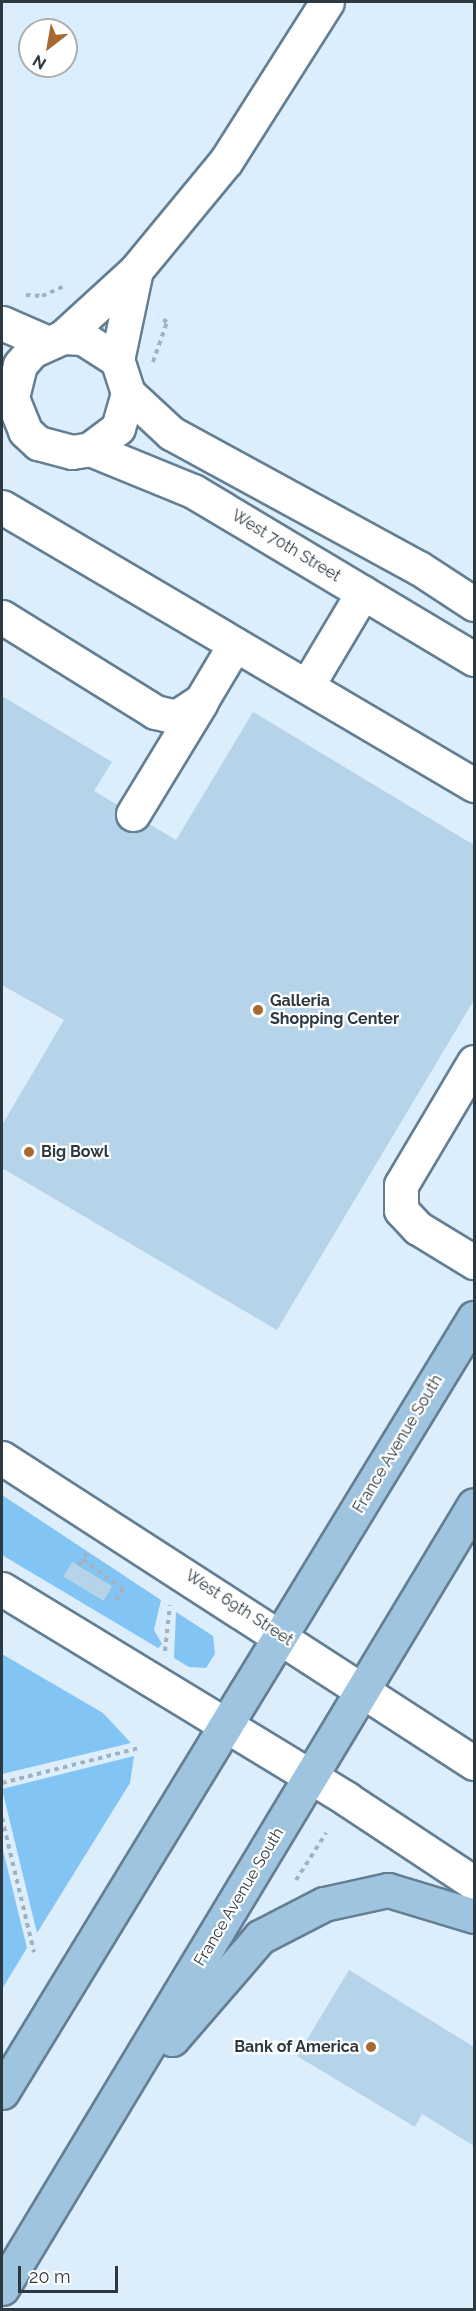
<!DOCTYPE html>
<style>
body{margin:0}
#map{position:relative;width:476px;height:2311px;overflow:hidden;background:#dceefc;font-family:Raleway,sans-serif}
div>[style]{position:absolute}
.green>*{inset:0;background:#82c4f3}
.building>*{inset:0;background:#b5d3e9;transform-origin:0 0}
.path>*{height:4px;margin-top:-2px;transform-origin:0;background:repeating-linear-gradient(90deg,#a1b1bd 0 4.5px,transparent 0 9px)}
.roads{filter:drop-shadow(2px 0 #647f93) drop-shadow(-2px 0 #647f93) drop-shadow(0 2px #647f93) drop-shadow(0 -2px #647f93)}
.minor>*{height:33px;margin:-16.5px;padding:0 16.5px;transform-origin:16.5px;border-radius:16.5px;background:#fff}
.major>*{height:33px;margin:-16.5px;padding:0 16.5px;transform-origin:16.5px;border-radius:16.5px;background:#9fc4df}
.dots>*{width:16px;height:16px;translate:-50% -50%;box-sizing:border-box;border:3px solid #fff;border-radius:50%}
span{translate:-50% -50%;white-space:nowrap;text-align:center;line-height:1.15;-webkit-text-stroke:4.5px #fff;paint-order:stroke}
.street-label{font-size:16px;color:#2d3941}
.poi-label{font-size:16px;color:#2d3941;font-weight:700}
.left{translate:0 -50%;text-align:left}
.right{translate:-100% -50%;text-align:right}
.frame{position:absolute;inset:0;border:3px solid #2d3941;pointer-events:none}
.north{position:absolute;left:18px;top:18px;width:60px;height:60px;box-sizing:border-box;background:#fff;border:2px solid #abb0b3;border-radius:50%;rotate:211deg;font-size:16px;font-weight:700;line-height:24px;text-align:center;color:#2d3941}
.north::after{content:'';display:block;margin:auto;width:21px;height:27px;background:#a86930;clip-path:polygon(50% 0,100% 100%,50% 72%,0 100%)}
.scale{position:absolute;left:18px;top:2266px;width:100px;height:27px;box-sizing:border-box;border:3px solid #2d3941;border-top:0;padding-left:8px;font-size:18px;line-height:21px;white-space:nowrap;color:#2d3941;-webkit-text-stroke:4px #fff;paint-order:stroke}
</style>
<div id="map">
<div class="green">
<div style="clip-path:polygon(2px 1495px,161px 1600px,154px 1630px,162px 1644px,158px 1648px,2px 1555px)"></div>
<div style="clip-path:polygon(176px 1612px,213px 1636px,215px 1654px,206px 1668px,189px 1667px,174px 1658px)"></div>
<div style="clip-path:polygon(2px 1654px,103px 1713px,131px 1743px,2px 1774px)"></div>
<div style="clip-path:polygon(134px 1756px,130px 1783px,37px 1933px,2px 1789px)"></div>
<div style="clip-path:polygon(2px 1846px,27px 1948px,2px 1989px)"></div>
</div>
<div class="building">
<div style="clip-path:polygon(2px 696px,112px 762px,94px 791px,176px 840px,253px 712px,474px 845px,474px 1000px,277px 1330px,2px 1168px,2px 1125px,64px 1020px,2px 985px)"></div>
<div style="left:72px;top:1562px;width:47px;height:17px;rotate:31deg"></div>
<div style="clip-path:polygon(349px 1970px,474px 2047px,474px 2146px,422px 2114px,415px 2127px,297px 2056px)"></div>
</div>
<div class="path">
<div style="left:26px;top:295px;width:16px;rotate:4deg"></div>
<div style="left:42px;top:296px;width:27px;rotate:-24deg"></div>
<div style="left:153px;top:362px;width:42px;rotate:-70.7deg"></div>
<div style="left:167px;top:322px;width:9px;rotate:-148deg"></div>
<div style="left:87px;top:1553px;width:8px;rotate:120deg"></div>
<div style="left:83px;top:1560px;width:49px;rotate:35.9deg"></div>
<div style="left:123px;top:1589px;width:14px;rotate:120deg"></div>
<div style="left:79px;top:1565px;width:6px;rotate:-51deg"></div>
<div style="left:165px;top:1651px;width:46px;rotate:-83.8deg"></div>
<div style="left:2px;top:1783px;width:141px;rotate:-14.3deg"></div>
<div style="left:2px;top:1818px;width:138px;rotate:76.6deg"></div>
<div style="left:296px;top:1880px;width:56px;rotate:-57.4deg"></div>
</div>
<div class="roads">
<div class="minor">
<div style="left:2px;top:323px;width:48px;rotate:23.4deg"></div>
<div style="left:63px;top:337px;width:99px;rotate:-42.5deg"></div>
<div style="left:136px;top:270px;width:141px;rotate:-50.5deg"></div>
<div style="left:226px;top:161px;width:188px;rotate:-57.6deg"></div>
<div style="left:117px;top:360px;width:40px;rotate:-147.1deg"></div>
<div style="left:83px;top:338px;width:20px;rotate:-177deg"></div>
<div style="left:63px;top:337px;width:34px;rotate:156deg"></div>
<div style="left:32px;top:351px;width:18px;rotate:131deg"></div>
<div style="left:20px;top:365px;width:34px;rotate:104deg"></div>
<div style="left:12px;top:398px;width:35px;rotate:68deg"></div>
<div style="left:25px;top:431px;width:18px;rotate:43deg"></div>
<div style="left:38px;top:443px;width:35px;rotate:15deg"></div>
<div style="left:72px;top:452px;width:18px;rotate:-9deg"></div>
<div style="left:90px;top:449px;width:35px;rotate:-37deg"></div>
<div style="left:118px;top:428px;width:36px;rotate:-74deg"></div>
<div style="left:128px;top:393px;width:35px;rotate:-108deg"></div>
<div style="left:117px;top:360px;width:92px;rotate:-78.1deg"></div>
<div style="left:128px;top:393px;width:59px;rotate:42.9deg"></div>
<div style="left:171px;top:433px;width:282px;rotate:28.6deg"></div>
<div style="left:419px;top:568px;width:66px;rotate:33.2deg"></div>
<div style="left:90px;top:449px;width:111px;rotate:22.2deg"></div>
<div style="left:193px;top:491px;width:327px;rotate:30.9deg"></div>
<div style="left:2px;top:507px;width:548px;rotate:30.5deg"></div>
<div style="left:2px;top:617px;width:180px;rotate:31.8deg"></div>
<div style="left:155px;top:712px;width:22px;rotate:13deg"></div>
<div style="left:176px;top:717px;width:30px;rotate:-33deg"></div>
<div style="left:201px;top:701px;width:66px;rotate:-59.2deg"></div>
<div style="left:307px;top:686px;width:109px;rotate:-59.2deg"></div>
<div style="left:133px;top:814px;width:131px;rotate:-58.7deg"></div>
<div style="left:474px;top:1062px;width:143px;rotate:120.7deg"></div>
<div style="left:401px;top:1185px;width:25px;rotate:90deg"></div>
<div style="left:401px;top:1210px;width:25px;rotate:47deg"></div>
<div style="left:418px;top:1228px;width:66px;rotate:31.3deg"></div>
<div style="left:2px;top:1458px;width:562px;rotate:32.87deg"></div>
<div style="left:2px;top:1589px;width:404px;rotate:31.3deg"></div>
<div style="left:347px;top:1799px;width:152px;rotate:33.5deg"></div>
</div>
<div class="major">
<div style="left:172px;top:2039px;width:135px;rotate:-49.2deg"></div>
<div style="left:260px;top:1937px;width:72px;rotate:-27.3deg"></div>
<div style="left:324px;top:1904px;width:66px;rotate:-12.3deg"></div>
<div style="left:388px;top:1890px;width:90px;rotate:16.8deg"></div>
<div style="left:2px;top:2092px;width:907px;rotate:-58.62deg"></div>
<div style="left:2px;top:2288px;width:914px;rotate:-58.92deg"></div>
</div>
</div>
<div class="dots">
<div style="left:258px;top:1010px;background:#a86930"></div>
<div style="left:29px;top:1152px;background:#a86930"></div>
<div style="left:371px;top:2047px;background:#a86930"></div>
</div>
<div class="street-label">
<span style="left:286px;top:546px;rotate:31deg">West 70th Street</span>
<span style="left:398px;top:1444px;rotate:-59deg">France Avenue South</span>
<span style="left:239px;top:1608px;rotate:33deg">West 69th Street</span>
<span style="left:239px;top:1897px;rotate:-59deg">France Avenue South</span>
</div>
<div class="poi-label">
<span class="left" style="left:270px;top:1010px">Galleria<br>Shopping Center</span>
<span class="left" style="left:41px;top:1152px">Big Bowl</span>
<span class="right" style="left:359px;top:2047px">Bank of America</span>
</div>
<div class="frame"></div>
<div class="north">N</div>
<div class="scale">20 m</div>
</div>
